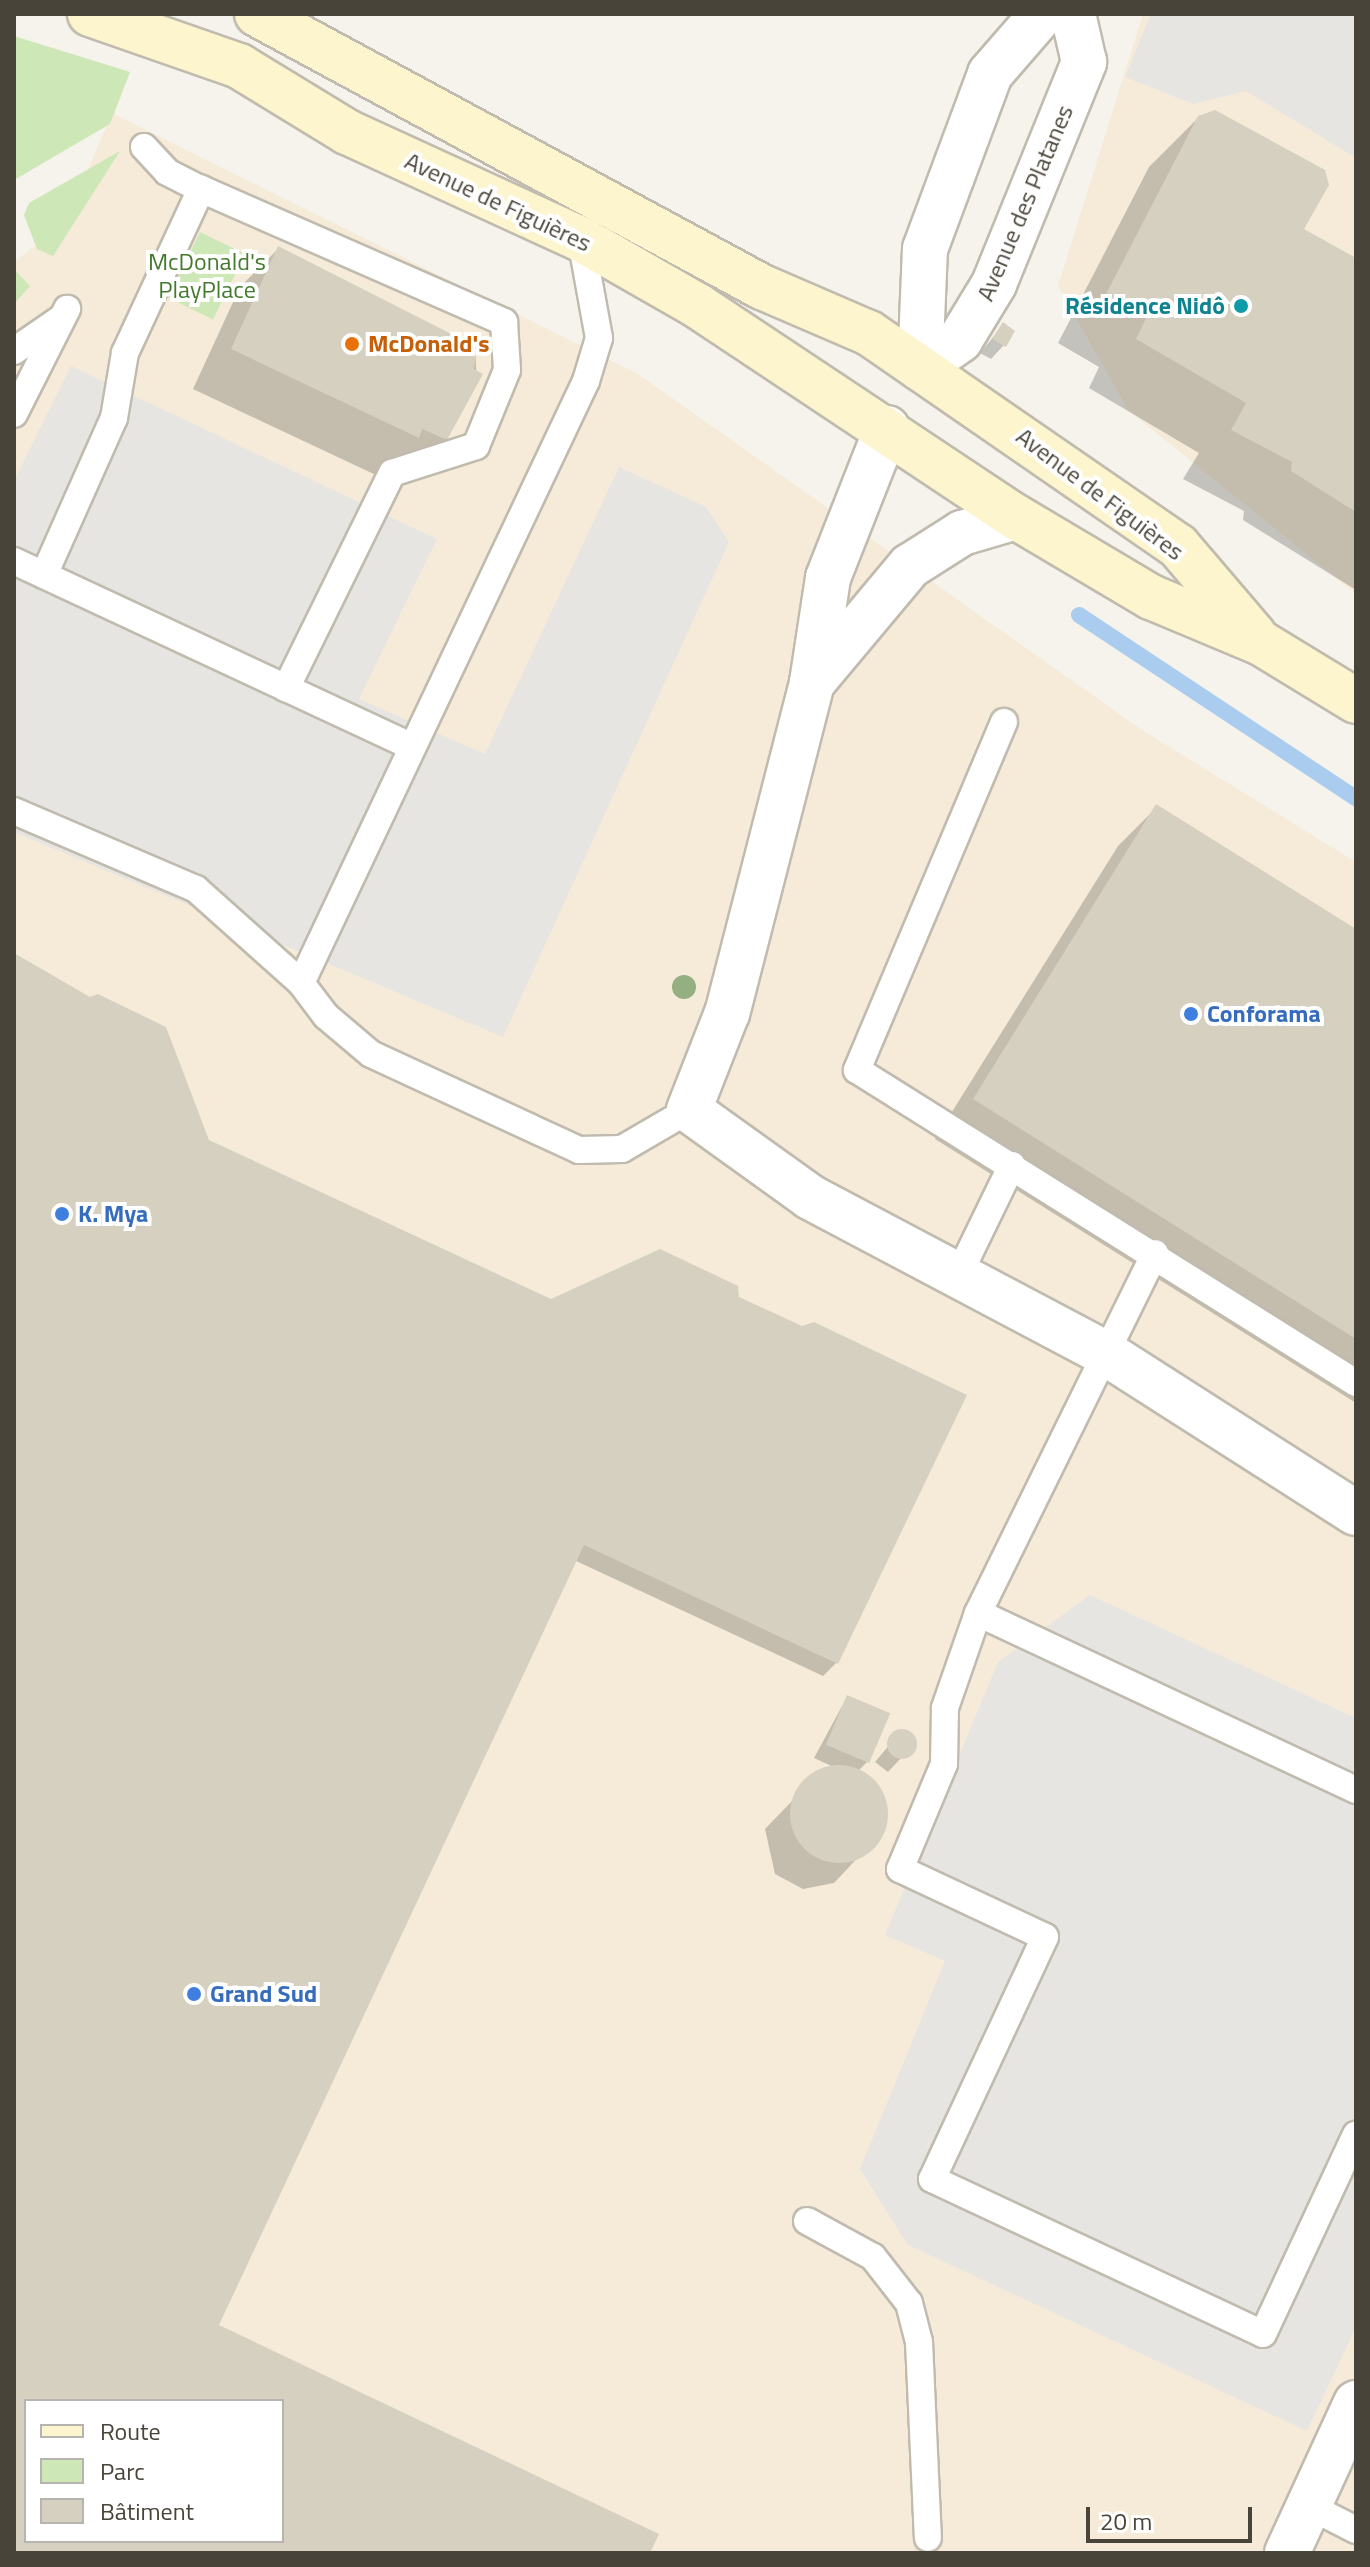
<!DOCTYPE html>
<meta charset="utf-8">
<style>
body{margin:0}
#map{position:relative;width:1370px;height:2567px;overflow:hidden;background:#f5f3eb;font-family:"Titillium Web",sans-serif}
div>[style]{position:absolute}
.commercial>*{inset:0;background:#f5ebd8}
.green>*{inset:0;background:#cde7b6;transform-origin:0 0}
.parking>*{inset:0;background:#e7e5e2}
.shadow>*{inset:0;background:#0003}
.stream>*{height:16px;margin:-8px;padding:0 8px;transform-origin:8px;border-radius:8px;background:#aacdef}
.building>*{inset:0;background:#d6d0c1;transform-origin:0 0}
.round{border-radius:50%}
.roads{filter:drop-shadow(2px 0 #c0bbae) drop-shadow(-2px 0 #c0bbae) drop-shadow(0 2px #c0bbae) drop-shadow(0 -2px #c0bbae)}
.service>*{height:26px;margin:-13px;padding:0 13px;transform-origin:13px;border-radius:13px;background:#fff}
.minor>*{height:44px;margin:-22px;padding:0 22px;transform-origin:22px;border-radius:22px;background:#fff}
.tertiary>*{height:44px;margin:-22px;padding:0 22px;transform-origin:22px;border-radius:22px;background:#fff}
.secondary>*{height:44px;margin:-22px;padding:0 22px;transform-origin:22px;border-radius:22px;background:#fdf5cd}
.trees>*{width:24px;height:24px;margin:-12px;border-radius:50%;background:#94b082}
.dots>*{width:22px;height:22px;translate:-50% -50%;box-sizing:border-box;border:4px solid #fff;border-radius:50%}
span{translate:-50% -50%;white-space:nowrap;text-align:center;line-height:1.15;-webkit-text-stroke:8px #fff;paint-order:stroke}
.street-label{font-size:24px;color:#494439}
.park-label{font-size:24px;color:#447a2d}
.culture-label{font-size:24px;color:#0d838f;font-weight:700}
.right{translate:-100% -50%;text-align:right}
.food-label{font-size:24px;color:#c56008;font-weight:700}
.left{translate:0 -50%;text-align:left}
.shop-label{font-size:24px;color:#366cbe;font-weight:700}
.frame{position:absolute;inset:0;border:16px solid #494439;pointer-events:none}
.legend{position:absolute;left:24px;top:2399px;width:260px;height:144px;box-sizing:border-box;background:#fff;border:2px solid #b6b4b0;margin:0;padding:10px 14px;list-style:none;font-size:24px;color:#494439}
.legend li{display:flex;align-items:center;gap:16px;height:40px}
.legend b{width:40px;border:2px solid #b6b4b0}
.scale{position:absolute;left:1086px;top:2507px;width:166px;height:36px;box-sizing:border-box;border:4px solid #494439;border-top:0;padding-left:10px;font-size:24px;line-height:28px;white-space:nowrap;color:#494439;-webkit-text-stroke:6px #fff;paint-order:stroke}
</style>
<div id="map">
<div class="commercial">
<div style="clip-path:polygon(1143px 14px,1356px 14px,1356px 594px,1128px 410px,1058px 286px)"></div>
<div style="clip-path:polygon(evenodd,112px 113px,638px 374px,1142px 730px,1356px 862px,1356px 2553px,14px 2553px,14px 262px,66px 222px,112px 113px,26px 2401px,282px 2401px,282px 2541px,26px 2541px,26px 2401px)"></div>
</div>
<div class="green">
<div style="clip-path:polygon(14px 36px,130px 72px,110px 124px,14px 180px)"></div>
<div style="clip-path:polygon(120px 151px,53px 256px,37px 249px,24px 215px,29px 203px)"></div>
<div style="left:200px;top:232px;width:50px;height:73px;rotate:26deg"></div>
<div style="clip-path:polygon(14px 269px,30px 286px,14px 304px)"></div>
</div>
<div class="parking">
<div style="clip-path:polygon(1151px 14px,1356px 14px,1356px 158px,1246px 91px,1193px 104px,1125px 77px)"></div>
<div style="clip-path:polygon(71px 366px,437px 539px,359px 699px,485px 754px,619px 467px,706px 507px,729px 542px,503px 1037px,14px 832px,14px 481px)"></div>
<div style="clip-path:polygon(1090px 1595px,1356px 1718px,1356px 2327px,1307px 2431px,908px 2245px,860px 2169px,945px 1961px,885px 1935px,998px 1662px)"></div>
</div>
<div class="shadow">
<div style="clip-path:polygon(1199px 117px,1301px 229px,1356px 260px,1356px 590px,1243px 520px,1244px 511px,1183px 479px,1199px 453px,1089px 388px,1099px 367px,1058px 343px,1149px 167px)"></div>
<div style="clip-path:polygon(279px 248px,475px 347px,477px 384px,446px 439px,407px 478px,378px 476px,193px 389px,240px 287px)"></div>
<div style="clip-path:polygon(1003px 325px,1004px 345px,991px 359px,980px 353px)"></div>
<div style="clip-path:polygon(1157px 807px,1356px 931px,1356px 1403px,935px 1139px,1118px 846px)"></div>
<div style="clip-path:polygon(evenodd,14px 959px,207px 1141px,837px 1662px,823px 1676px,574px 1560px,217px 2326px,648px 2553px,14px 2553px,14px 959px,26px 2401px,282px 2401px,282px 2541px,26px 2541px,26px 2401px)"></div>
<div style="clip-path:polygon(847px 1697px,867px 1762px,857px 1772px,877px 1786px,883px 1831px,834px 1883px,803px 1889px,775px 1874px,765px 1829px,823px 1769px,838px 1769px,814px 1758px)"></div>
<div style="clip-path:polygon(900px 1732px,915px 1743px,888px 1772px,875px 1762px)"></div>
</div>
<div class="stream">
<div style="left:1079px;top:615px;width:332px;rotate:33.5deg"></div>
</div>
<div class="building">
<div style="clip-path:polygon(1215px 110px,1325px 170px,1329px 185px,1304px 229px,1356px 258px,1356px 512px,1291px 471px,1292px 462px,1231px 430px,1246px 403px,1136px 339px,1146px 318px,1106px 294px,1198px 116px)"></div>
<div style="clip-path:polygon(278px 246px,477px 347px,474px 369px,483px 374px,447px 440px,422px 429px,419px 438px,231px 349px)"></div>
<div style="clip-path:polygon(1003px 322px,1015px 331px,1006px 347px,992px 339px)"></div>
<div style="clip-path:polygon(1156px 804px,1356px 929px,1356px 1339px,973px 1099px)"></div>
<div style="clip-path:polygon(evenodd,14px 953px,90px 997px,98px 994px,166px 1027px,209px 1140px,551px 1299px,660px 1249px,738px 1286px,739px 1297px,802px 1326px,814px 1322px,967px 1395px,838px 1664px,584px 1545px,219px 2325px,659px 2534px,650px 2553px,14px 2553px,14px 953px,26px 2401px,282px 2401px,282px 2541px,26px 2541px,26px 2401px)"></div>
<div style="left:847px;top:1695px;width:47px;height:54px;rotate:23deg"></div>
<div class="round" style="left:887px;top:1729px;width:30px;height:30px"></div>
<div class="round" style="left:790px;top:1765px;width:98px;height:98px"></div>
</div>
<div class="roads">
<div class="service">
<div style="left:144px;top:147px;width:34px;rotate:47deg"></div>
<div style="left:167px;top:172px;width:38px;rotate:27deg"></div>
<div style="left:201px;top:189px;width:331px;rotate:23.7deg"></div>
<div style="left:504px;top:322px;width:48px;rotate:86.4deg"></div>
<div style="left:507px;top:370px;width:82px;rotate:112.2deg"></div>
<div style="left:476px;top:446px;width:88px;rotate:162.2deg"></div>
<div style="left:392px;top:473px;width:240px;rotate:116.2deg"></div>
<div style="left:581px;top:239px;width:101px;rotate:79.7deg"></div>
<div style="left:599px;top:338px;width:45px;rotate:106.8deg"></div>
<div style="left:586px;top:381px;width:666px;rotate:115.33deg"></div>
<div style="left:301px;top:983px;width:41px;rotate:52.9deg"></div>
<div style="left:326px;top:1016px;width:59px;rotate:40.2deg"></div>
<div style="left:371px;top:1054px;width:229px;rotate:24.8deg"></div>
<div style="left:579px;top:1150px;width:43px;rotate:-1.3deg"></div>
<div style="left:622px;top:1149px;width:78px;rotate:-30.2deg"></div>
<div style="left:14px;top:351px;width:55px;rotate:-34.6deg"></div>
<div style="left:14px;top:414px;width:118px;rotate:-63.2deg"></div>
<div style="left:14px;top:561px;width:437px;rotate:25deg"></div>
<div style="left:44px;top:575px;width:172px;rotate:-66deg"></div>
<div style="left:114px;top:418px;width:66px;rotate:-80.4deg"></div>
<div style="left:125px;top:353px;width:181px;rotate:-65.1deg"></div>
<div style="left:1004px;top:722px;width:378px;rotate:112.9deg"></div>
<div style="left:857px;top:1070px;width:589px;rotate:32.1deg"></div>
<div style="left:14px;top:811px;width:198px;rotate:23.2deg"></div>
<div style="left:196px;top:889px;width:141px;rotate:41.8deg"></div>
<div style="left:960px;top:1272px;width:119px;rotate:-64.1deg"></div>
<div style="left:978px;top:1613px;width:401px;rotate:-63.8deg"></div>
<div style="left:1356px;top:1790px;width:417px;rotate:-154.9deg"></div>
<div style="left:978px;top:1613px;width:101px;rotate:109.2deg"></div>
<div style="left:945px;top:1708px;width:56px;rotate:91deg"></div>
<div style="left:944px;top:1764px;width:114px;rotate:112.7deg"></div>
<div style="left:900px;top:1869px;width:160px;rotate:25.1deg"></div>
<div style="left:1045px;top:1937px;width:267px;rotate:115deg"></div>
<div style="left:932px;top:2179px;width:365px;rotate:25.1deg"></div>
<div style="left:1263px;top:2334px;width:220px;rotate:-65deg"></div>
<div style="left:807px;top:2221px;width:75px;rotate:28.6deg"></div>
<div style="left:873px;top:2257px;width:58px;rotate:52deg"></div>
<div style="left:909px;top:2303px;width:40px;rotate:75.6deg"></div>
<div style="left:919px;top:2342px;width:196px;rotate:87.4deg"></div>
<div style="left:1309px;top:2506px;width:53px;rotate:27.1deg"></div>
</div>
<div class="minor">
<div style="left:887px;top:428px;width:161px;rotate:111.5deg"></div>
<div style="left:828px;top:578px;width:106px;rotate:98.7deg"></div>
<div style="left:812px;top:683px;width:341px;rotate:104.4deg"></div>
<div style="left:727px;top:1013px;width:104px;rotate:111.4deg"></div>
<div style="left:689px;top:1110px;width:149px;rotate:35.7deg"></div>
<div style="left:810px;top:1197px;width:336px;rotate:27.9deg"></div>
<div style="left:1107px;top:1354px;width:295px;rotate:32.6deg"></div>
<div style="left:812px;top:683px;width:153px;rotate:-50.1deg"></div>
<div style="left:910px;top:566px;width:62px;rotate:-32.4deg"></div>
<div style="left:962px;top:533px;width:56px;rotate:-16.5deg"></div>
<div style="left:1287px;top:2553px;width:165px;rotate:-65.3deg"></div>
</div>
<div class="tertiary">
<div style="left:920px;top:368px;width:49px;rotate:-35deg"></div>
<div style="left:960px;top:340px;width:66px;rotate:-58.7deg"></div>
<div style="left:994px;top:284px;width:240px;rotate:-67.9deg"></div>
<div style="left:1084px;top:62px;width:49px;rotate:-102.9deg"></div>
<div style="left:920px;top:368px;width:119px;rotate:-87.6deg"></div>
<div style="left:925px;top:249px;width:187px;rotate:-69.6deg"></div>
<div style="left:990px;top:74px;width:79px;rotate:-49.1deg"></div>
</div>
<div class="secondary">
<div style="left:90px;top:14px;width:158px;rotate:19.2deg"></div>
<div style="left:239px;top:66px;width:127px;rotate:31.4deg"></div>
<div style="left:347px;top:132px;width:257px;rotate:24.6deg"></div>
<div style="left:581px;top:239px;width:135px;rotate:29.8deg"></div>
<div style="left:698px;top:306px;width:382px;rotate:33.6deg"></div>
<div style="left:1016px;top:517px;width:157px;rotate:30.7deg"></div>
<div style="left:1151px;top:597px;width:119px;rotate:22.7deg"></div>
<div style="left:1261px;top:643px;width:111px;rotate:31.4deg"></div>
<div style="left:257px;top:14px;width:574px;rotate:28.4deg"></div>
<div style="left:762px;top:287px;width:116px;rotate:23.3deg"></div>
<div style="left:869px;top:333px;width:375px;rotate:34.6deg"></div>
<div style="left:1178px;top:546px;width:117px;rotate:49.5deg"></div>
</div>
</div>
<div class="trees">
<div style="left:684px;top:987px"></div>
</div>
<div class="dots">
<div style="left:1241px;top:306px;background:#0f9aa8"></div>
<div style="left:352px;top:344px;background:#e8710a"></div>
<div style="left:1191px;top:1014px;background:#3f7fe0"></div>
<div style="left:62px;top:1214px;background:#3f7fe0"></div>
<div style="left:194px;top:1994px;background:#3f7fe0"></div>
</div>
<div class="street-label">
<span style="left:498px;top:202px;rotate:25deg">Avenue de Figuières</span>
<span style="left:1025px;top:203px;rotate:-67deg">Avenue des Platanes</span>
<span style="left:1100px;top:494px;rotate:37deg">Avenue de Figuières</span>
</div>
<div class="park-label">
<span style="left:207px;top:276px">McDonald's<br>PlayPlace</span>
</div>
<div class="culture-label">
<span class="right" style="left:1225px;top:306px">Résidence Nidô</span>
</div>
<div class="food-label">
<span class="left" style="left:368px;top:344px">McDonald's</span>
</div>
<div class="shop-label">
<span class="left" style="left:1207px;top:1014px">Conforama</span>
<span class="left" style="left:78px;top:1214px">K. Mya</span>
<span class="left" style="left:210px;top:1994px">Grand Sud</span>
</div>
<div class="frame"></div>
<ul class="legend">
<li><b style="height:10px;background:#fdf5cd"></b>Route</li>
<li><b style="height:22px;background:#cde7b6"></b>Parc</li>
<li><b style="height:22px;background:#d6d0c1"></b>Bâtiment</li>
</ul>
<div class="scale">20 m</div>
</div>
